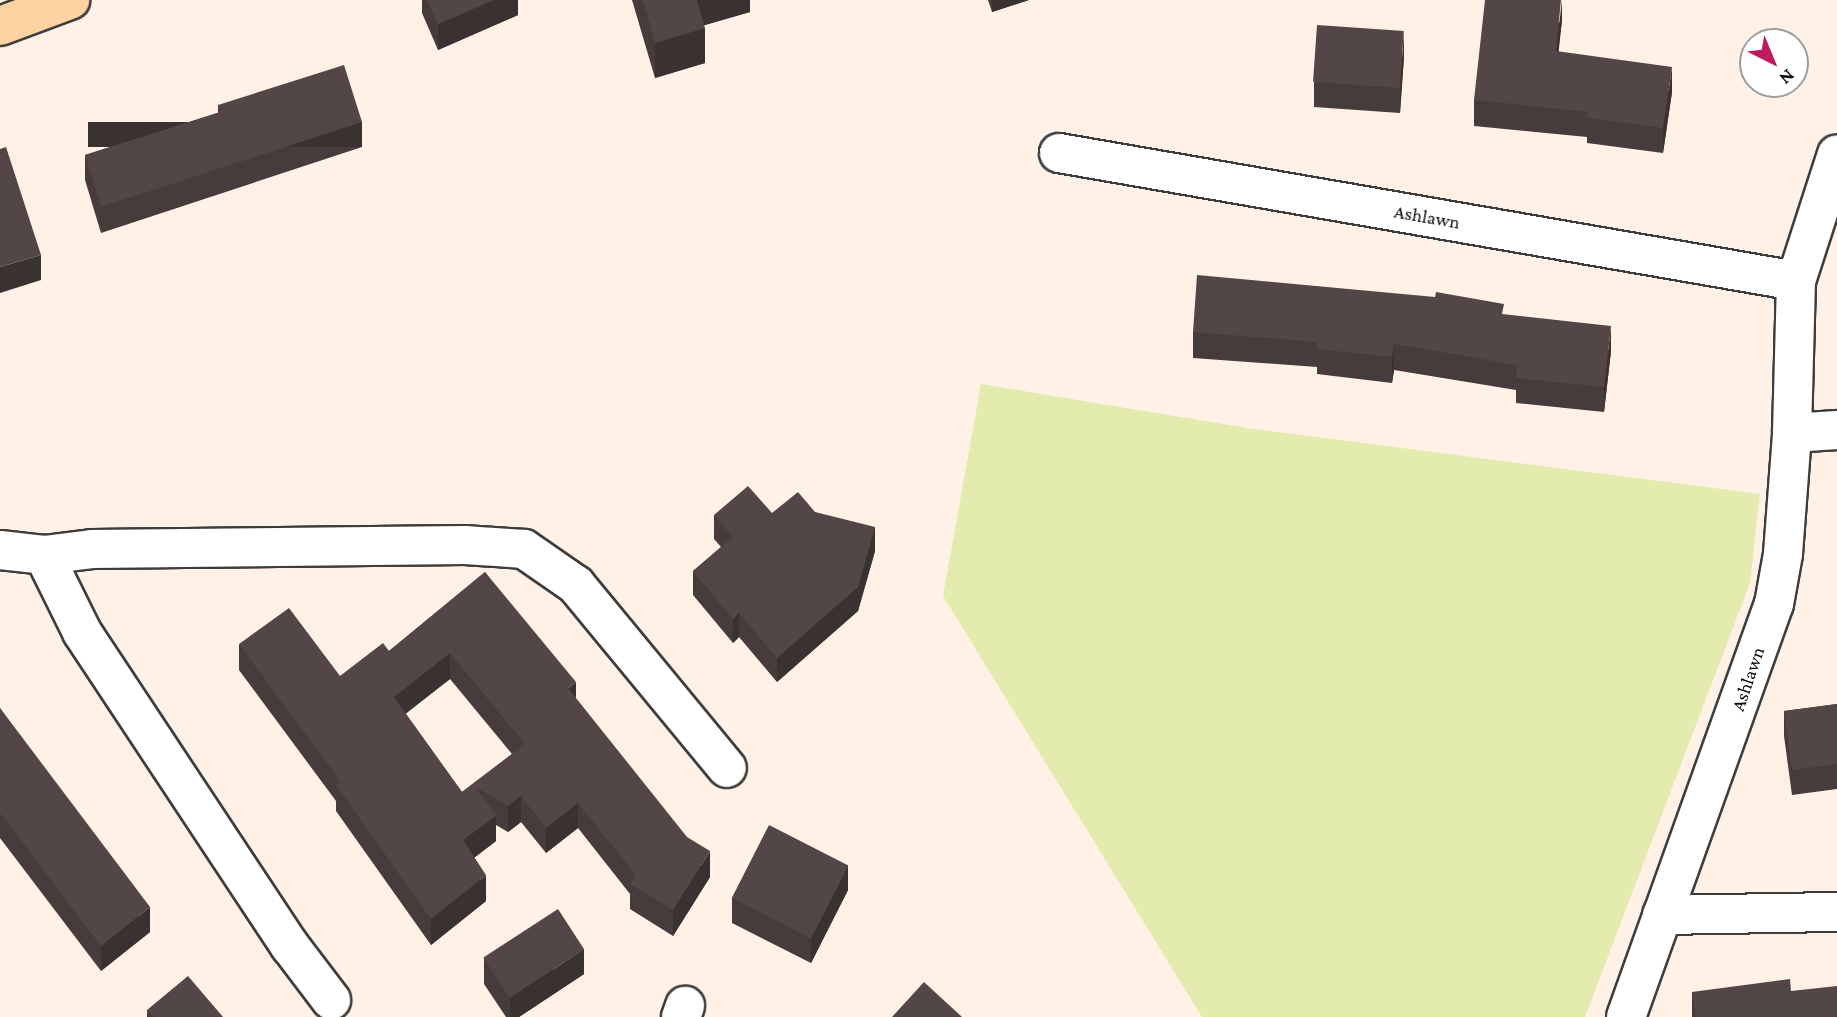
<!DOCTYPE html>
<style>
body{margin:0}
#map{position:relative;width:1837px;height:1017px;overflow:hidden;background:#fff1e6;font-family:"Crimson Pro",serif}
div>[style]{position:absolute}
.green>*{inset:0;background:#e4ebae}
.roads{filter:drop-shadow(2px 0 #3d3d3d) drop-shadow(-2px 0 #3d3d3d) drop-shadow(0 2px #3d3d3d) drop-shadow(0 -2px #3d3d3d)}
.street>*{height:38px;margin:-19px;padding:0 19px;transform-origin:19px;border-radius:19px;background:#fff}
.secondary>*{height:38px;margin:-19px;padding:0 19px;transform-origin:19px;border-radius:19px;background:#ffd3a1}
.wall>*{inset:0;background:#473c3c}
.shaded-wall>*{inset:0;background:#3a3131;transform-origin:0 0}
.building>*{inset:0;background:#534646;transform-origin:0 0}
span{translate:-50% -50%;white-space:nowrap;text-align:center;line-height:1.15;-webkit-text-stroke:7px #fff;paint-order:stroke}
.street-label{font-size:19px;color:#0a0a0a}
.north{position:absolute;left:1739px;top:28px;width:70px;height:70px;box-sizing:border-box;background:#fff;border:2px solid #9d9d9d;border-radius:50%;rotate:137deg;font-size:19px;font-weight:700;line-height:28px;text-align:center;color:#0a0a0a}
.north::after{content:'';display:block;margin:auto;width:24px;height:32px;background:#c11a5e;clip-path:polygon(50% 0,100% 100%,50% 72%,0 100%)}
</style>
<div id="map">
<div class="green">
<div style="clip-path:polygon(981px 384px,1247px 428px,1760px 494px,1750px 583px,1585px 1017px,1202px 1017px,943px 596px)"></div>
</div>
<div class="roads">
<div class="street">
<div style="left:1059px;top:153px;width:748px;rotate:9.85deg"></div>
<div style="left:1792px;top:433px;width:45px;rotate:-3.8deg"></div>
<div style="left:0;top:550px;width:44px;rotate:6.5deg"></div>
<div style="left:44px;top:555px;width:48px;rotate:-7.1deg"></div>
<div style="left:92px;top:549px;width:373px;rotate:-0.6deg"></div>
<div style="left:465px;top:545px;width:59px;rotate:3.9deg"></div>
<div style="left:524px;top:549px;width:63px;rotate:34.7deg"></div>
<div style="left:576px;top:585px;width:237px;rotate:50.5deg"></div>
<div style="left:44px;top:555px;width:86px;rotate:63.7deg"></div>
<div style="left:82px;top:632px;width:377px;rotate:56.5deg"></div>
<div style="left:290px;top:946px;width:68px;rotate:52.8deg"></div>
<div style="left:1662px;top:915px;width:175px;rotate:-1deg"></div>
<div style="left:681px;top:1017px;width:12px;rotate:-70deg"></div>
<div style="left:1626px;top:1017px;width:439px;rotate:-70.3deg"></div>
<div style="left:1774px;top:604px;width:51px;rotate:-79.8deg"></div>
<div style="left:1783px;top:554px;width:121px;rotate:-85.7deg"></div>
<div style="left:1792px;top:433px;width:152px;rotate:-88.5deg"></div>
<div style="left:1796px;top:281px;width:133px;rotate:-72.1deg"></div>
</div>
<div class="secondary">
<div style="left:0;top:26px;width:75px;rotate:-20.4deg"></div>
</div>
</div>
<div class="wall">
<div style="clip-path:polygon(422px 0,518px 0,518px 15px,438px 50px,422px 13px)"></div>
<div style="clip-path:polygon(632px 0,750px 0,750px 12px,704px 25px,705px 63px,655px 78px)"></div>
<div style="clip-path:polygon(988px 0,1029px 0,992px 12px)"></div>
<div style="clip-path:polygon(1562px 20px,1558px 52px,1672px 92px,1663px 153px,1587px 143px,1587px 137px,1474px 126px,1474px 100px)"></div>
<div style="clip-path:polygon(1404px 56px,1400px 113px,1314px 107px,1314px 82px)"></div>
<div style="clip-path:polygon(218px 105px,362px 147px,101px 233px,85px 180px,85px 155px,218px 113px)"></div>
<div style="clip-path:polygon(1504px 315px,1611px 351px,1604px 412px,1516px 403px,1516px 390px,1394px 370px,1392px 383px,1317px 374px,1317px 367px,1193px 358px,1193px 332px)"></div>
<div style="clip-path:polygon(815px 512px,875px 551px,858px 611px,777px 682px,739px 637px,733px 643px,693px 595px,693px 571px,721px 547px,714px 539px,714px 515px)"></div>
<div style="clip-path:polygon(evenodd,485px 572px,576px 699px,710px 877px,673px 936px,630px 909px,630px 894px,578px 828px,546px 853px,521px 822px,508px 832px,496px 825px,496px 841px,474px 858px,486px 901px,431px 945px,336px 811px,336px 801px,239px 670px,239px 644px,340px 676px,389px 651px,485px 572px,450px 679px,512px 754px,462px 792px,405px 713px,450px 679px)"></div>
<div style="clip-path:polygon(1837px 704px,1837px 789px,1792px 795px,1784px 736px,1784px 711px)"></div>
<div style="clip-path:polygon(0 708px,150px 932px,101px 971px,0 838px)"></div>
<div style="clip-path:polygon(848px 890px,811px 963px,732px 923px,732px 898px)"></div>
<div style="clip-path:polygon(484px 959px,584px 974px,519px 1017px,506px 1017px,484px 984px)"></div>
<div style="clip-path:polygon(1791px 991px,1837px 1017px,1692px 1017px,1692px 992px)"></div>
<div style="clip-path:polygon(147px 1010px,223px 1017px,147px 1017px)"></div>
</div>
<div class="shaded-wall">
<div style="clip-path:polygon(494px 0,518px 0,518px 15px,438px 50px,438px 24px)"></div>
<div style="clip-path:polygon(695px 0,750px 0,750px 12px,695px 28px)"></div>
<div style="clip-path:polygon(992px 0,1029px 0,992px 12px)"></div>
<div style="clip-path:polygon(1562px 0,1562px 20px,1556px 76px,1556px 51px)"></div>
<div style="clip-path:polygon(705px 28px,705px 63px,655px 78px,655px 43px)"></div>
<div style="clip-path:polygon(1404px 31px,1404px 56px,1400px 113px,1400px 88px)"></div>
<div style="clip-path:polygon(1672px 67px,1672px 92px,1663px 153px,1663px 128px)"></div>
<div style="left:362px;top:122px;width:25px;height:274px;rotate:90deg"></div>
<div style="clip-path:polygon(41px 255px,41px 280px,0 293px,0 267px)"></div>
<div style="clip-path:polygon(1611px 326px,1611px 351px,1604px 412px,1604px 387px)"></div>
<div style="clip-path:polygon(1394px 344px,1394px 370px,1392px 383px,1392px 357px)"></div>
<div style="clip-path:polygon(875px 527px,875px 551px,858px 611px,777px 682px,777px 658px)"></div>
<div style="clip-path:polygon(739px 613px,739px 637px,733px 643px,733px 619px)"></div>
<div style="clip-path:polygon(450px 653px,450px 679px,394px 723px,394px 697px)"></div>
<div style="clip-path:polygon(576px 682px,576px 707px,568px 688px)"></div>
<div style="clip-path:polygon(521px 796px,521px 822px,508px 832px,508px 806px)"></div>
<div style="clip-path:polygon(578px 803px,578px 828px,546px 853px,546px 828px)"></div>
<div style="clip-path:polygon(496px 816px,496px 841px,463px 866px,463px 840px)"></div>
<div style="clip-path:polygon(710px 851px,710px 877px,673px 936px,673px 910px)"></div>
<div style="clip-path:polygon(848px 865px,848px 890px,811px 963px,811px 938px)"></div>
<div style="clip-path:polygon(486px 875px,486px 901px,431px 945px,431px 919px)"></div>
<div style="clip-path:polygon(150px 907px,150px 932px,101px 971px,101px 946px)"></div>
<div style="clip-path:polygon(584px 949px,584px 974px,519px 1017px,510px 1017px,510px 998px)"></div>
</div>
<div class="building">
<div style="clip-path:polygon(427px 0,494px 0,438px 24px)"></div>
<div style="clip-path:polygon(643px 0,697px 0,705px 28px,655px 43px)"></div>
<div style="clip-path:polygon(1485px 0,1561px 0,1556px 51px,1672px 67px,1663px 128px,1587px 118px,1588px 112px,1474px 100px)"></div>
<div style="left:1317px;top:25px;width:87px;height:57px;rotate:4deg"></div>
<div style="clip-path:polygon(344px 65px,362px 122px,101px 207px,85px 155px,220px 112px,218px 105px)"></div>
<div style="clip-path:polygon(6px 147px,41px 255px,0 267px,0 149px)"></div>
<div style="clip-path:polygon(1197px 275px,1435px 297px,1436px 292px,1504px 304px,1502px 314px,1611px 326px,1604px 387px,1516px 378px,1517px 365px,1394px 344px,1392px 357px,1317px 349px,1317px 342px,1193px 332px)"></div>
<div style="clip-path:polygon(748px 486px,772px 513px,798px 492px,815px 512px,875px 527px,858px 587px,777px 658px,739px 613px,733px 619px,693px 571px,733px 537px,714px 515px)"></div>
<div style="clip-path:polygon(evenodd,485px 572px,576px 682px,568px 688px,687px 837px,710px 851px,673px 910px,630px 884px,636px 875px,578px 803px,546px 828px,521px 796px,508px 806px,476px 787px,496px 816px,463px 840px,486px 875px,431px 919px,336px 785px,341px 782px,239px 644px,289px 608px,340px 676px,383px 643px,389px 651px,485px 572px,450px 653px,525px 744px,462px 792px,394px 697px,450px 653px)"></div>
<div style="clip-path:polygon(1837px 704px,1837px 764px,1792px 770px,1784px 711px)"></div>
<div style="clip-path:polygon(0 708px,150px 907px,101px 946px,0 813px)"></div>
<div style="left:769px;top:825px;width:89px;height:82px;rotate:27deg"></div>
<div style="left:558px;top:909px;width:48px;height:89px;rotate:57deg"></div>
<div style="clip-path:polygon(188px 976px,223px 1017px,154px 1017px,147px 1010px)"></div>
<div style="clip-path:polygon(1790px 979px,1791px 991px,1837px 986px,1837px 1017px,1696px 1017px,1692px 992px)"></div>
<div style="clip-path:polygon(924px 982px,962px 1017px,892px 1017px)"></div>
</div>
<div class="street-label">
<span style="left:1427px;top:217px;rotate:10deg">Ashlawn</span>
<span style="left:1748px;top:679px;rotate:-71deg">Ashlawn</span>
</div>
<div class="north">N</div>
</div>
